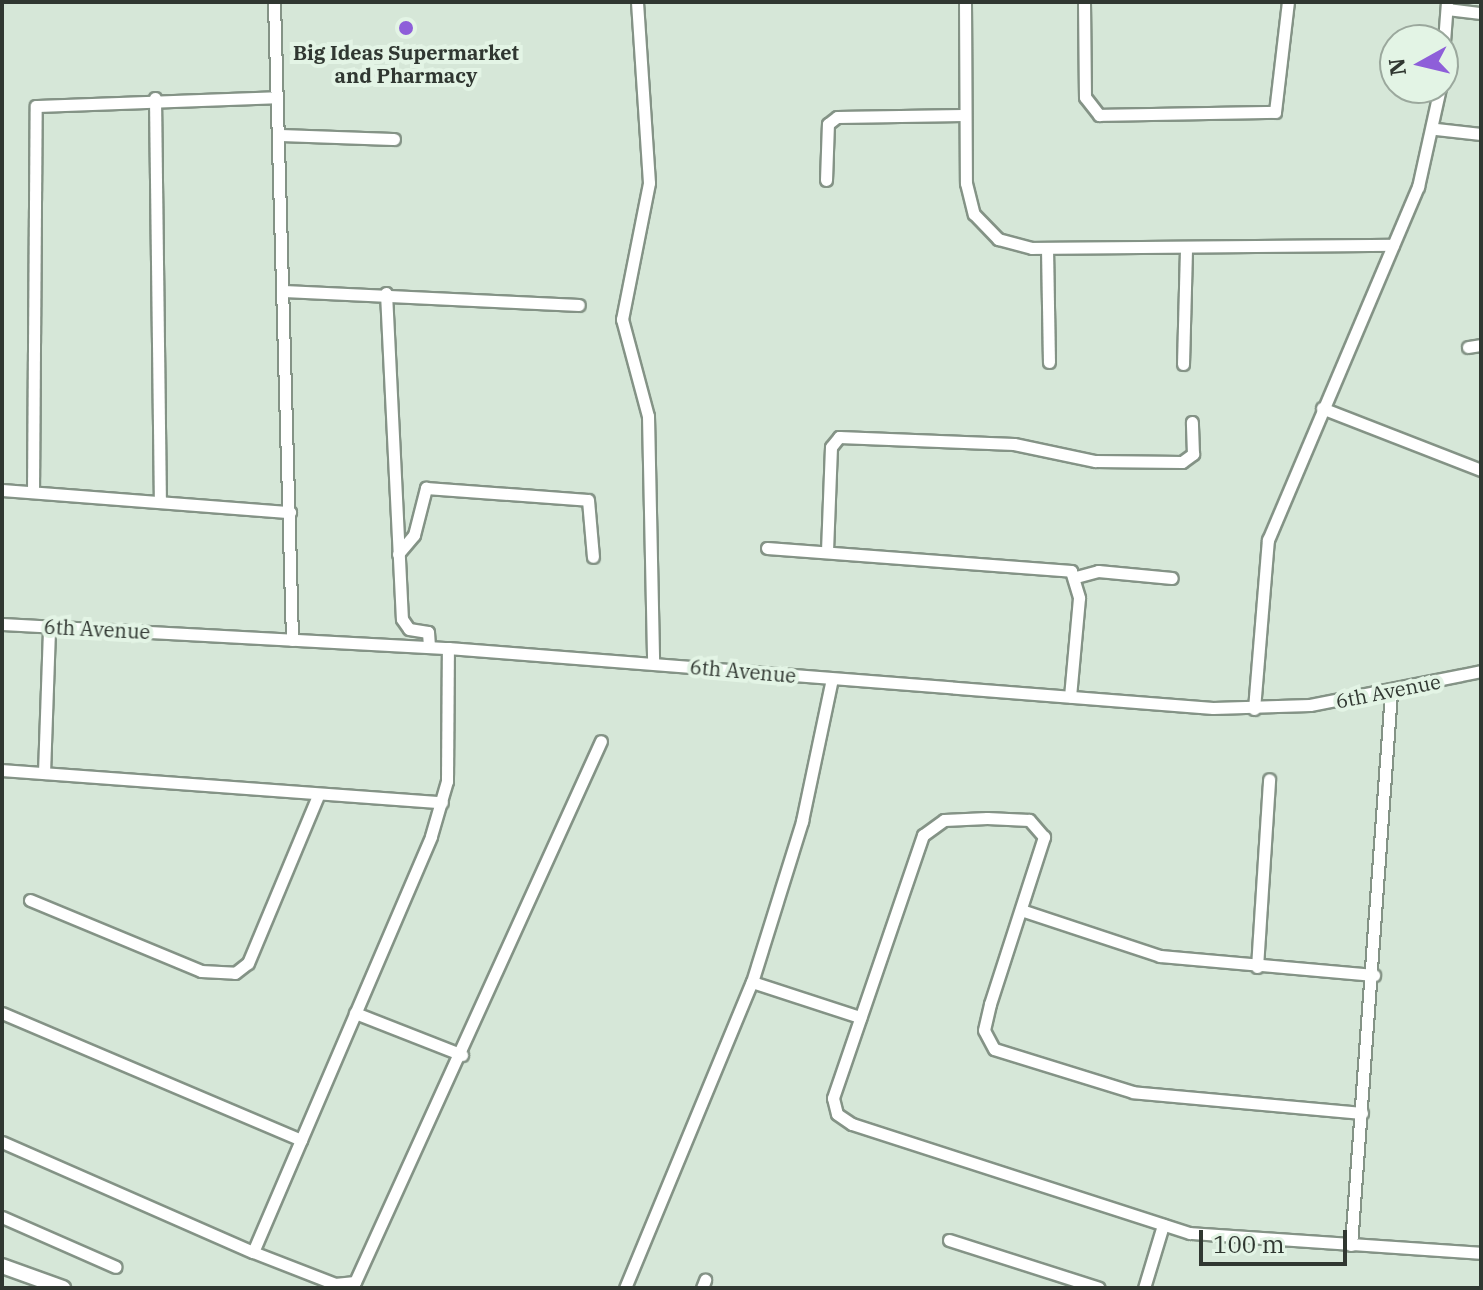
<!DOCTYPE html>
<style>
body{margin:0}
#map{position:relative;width:1483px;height:1290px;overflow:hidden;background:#d6e7d8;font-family:"IBM Plex Serif",serif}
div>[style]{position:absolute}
.roads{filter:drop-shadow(2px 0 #849386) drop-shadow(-2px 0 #849386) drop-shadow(0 2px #849386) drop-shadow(0 -2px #849386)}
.minor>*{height:11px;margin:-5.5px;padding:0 5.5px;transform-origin:5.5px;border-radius:5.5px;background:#fff}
.major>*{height:14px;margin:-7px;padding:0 7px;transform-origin:7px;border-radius:7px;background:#fff}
.dots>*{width:22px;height:22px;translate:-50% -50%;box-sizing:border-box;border:4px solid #e3f4e5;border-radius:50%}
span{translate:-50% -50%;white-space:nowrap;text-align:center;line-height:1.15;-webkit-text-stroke:8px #e3f4e5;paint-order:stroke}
.poi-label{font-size:20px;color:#303731;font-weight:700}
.street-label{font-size:20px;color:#303731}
.frame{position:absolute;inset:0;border:4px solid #303731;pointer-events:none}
.north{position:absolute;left:1379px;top:24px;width:80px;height:80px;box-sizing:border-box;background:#e3f4e5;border:2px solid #9ba89d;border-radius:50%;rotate:262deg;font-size:22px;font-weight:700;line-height:32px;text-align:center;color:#303731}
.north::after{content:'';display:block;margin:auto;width:28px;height:36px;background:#8e5fd9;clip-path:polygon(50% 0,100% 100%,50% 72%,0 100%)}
.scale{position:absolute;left:1199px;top:1230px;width:148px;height:36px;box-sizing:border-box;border:4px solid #303731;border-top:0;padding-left:10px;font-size:24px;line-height:28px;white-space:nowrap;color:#303731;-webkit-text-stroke:6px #e3f4e5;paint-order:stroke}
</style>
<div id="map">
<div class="roads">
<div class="minor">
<div style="left:274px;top:2px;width:638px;rotate:88.38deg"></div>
<div style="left:637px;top:2px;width:181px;rotate:86.2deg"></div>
<div style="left:649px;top:183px;width:139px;rotate:101.2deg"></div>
<div style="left:622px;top:319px;width:100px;rotate:75deg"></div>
<div style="left:648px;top:416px;width:247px;rotate:88.8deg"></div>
<div style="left:965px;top:2px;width:181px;rotate:89.7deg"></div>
<div style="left:966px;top:183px;width:32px;rotate:76deg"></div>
<div style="left:974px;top:214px;width:35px;rotate:46deg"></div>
<div style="left:998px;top:239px;width:35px;rotate:15deg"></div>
<div style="left:1032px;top:248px;width:361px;rotate:-0.5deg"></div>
<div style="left:1084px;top:2px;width:95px;rotate:89.4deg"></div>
<div style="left:1085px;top:97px;width:23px;rotate:52deg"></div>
<div style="left:1099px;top:115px;width:176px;rotate:-1deg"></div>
<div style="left:1275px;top:112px;width:111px;rotate:-83.3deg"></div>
<div style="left:1447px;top:9px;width:34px;rotate:7deg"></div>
<div style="left:1443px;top:55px;width:53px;rotate:-85.7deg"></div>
<div style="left:155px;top:98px;width:404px;rotate:89.3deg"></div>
<div style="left:1436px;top:129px;width:45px;rotate:6.3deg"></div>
<div style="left:279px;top:135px;width:115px;rotate:2deg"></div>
<div style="left:826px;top:180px;width:56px;rotate:-88deg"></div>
<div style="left:828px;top:124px;width:11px;rotate:-38deg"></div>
<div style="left:837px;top:117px;width:126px;rotate:-0.9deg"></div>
<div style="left:1047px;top:248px;width:114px;rotate:89deg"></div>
<div style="left:284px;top:291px;width:295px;rotate:2.7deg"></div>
<div style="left:386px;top:293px;width:326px;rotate:87.2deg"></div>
<div style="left:402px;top:619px;width:12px;rotate:55deg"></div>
<div style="left:409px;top:629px;width:19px;rotate:9deg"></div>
<div style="left:428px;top:632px;width:14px;rotate:86deg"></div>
<div style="left:1468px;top:347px;width:13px;rotate:-9deg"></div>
<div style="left:1183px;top:364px;width:115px;rotate:-88.5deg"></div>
<div style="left:1322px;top:408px;width:171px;rotate:21.3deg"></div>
<div style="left:2px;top:490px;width:289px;rotate:4.4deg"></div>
<div style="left:33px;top:492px;width:386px;rotate:-89.6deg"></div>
<div style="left:36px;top:106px;width:241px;rotate:-2.1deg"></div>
<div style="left:767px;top:548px;width:305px;rotate:4.3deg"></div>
<div style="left:1071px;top:571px;width:28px;rotate:73deg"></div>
<div style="left:1079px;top:598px;width:99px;rotate:95.2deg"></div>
<div style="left:827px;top:551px;width:104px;rotate:-87.8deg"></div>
<div style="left:831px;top:447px;width:13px;rotate:-51deg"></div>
<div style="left:839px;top:437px;width:175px;rotate:2.3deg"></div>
<div style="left:1014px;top:444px;width:83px;rotate:11.9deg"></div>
<div style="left:1095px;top:461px;width:87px;rotate:0.7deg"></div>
<div style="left:1182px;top:462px;width:14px;rotate:-36deg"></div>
<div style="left:1193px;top:454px;width:32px;rotate:-92deg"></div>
<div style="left:398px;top:554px;width:25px;rotate:-50deg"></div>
<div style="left:414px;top:535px;width:49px;rotate:-75.7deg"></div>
<div style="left:426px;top:488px;width:162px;rotate:4.2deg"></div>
<div style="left:588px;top:500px;width:57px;rotate:85deg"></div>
<div style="left:1076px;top:577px;width:23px;rotate:-15deg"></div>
<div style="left:1098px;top:571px;width:74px;rotate:5.4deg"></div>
<div style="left:2px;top:624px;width:447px;rotate:3.1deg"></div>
<div style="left:448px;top:648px;width:767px;rotate:4.48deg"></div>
<div style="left:1213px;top:708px;width:97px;rotate:-1.8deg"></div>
<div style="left:1310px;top:705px;width:174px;rotate:-11.2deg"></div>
<div style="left:1254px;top:709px;width:170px;rotate:-85.3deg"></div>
<div style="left:1268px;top:540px;width:384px;rotate:-67deg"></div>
<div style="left:1418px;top:187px;width:101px;rotate:-77.5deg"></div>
<div style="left:2px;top:770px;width:441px;rotate:4.2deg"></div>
<div style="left:44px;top:773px;width:146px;rotate:-88deg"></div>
<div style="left:30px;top:900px;width:185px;rotate:22.5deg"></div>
<div style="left:201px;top:971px;width:34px;rotate:3deg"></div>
<div style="left:235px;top:973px;width:16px;rotate:-38deg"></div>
<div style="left:248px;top:963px;width:181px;rotate:-67.3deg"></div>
<div style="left:1024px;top:911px;width:143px;rotate:18.3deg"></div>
<div style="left:1160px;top:956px;width:215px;rotate:5.1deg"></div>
<div style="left:1257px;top:967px;width:188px;rotate:-86.3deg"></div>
<div style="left:752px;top:982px;width:114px;rotate:18deg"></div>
<div style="left:2px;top:1013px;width:325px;rotate:23deg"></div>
<div style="left:355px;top:1013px;width:115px;rotate:21.4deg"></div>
<div style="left:1362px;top:1113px;width:230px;rotate:-174.8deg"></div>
<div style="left:1133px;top:1092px;width:145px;rotate:-162.8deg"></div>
<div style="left:994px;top:1049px;width:21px;rotate:-118deg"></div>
<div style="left:984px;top:1030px;width:27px;rotate:-77deg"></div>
<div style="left:990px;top:1004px;width:176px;rotate:-72.1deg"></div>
<div style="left:1044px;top:837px;width:23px;rotate:-131deg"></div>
<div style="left:1029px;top:820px;width:42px;rotate:-177.3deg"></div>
<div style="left:987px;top:818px;width:43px;rotate:177.3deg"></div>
<div style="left:944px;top:820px;width:26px;rotate:144deg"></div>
<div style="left:923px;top:835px;width:278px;rotate:108.9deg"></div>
<div style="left:833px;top:1098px;width:16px;rotate:76deg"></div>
<div style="left:837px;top:1114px;width:18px;rotate:34deg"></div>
<div style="left:852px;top:1124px;width:355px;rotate:17.9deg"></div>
<div style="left:1190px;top:1233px;width:292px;rotate:3.9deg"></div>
<div style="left:2px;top:1142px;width:274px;rotate:23.7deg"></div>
<div style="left:253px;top:1252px;width:88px;rotate:21.3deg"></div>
<div style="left:335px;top:1284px;width:20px;rotate:-6deg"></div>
<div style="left:355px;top:1282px;width:594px;rotate:-65.55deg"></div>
<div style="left:2px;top:1217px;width:124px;rotate:23.7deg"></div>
<div style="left:949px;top:1240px;width:157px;rotate:17.7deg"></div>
<div style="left:1351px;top:1245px;width:553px;rotate:-85.86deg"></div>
<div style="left:253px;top:1252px;width:452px;rotate:-66.8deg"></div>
<div style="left:431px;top:836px;width:57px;rotate:-73.8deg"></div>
<div style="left:447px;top:781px;width:133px;rotate:-89.6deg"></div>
<div style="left:625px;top:1288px;width:331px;rotate:-67.5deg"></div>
<div style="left:752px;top:982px;width:169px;rotate:-72.7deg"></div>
<div style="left:802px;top:821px;width:145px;rotate:-78.1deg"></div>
<div style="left:702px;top:1288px;width:9px;rotate:-69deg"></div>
<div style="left:1144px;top:1288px;width:66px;rotate:-73.2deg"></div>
</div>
<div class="major">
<div style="left:2px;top:1266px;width:65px;rotate:19.8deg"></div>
</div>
</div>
<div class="dots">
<div style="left:406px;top:28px;background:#8e5fd9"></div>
</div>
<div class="poi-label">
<span style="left:406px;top:64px">Big Ideas Supermarket<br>and Pharmacy</span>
</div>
<div class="street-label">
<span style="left:97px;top:629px;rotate:3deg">6th Avenue</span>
<span style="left:743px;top:671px;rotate:5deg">6th Avenue</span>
<span style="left:1388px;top:691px;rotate:-11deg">6th Avenue</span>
</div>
<div class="frame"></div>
<div class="north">N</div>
<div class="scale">100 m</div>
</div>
